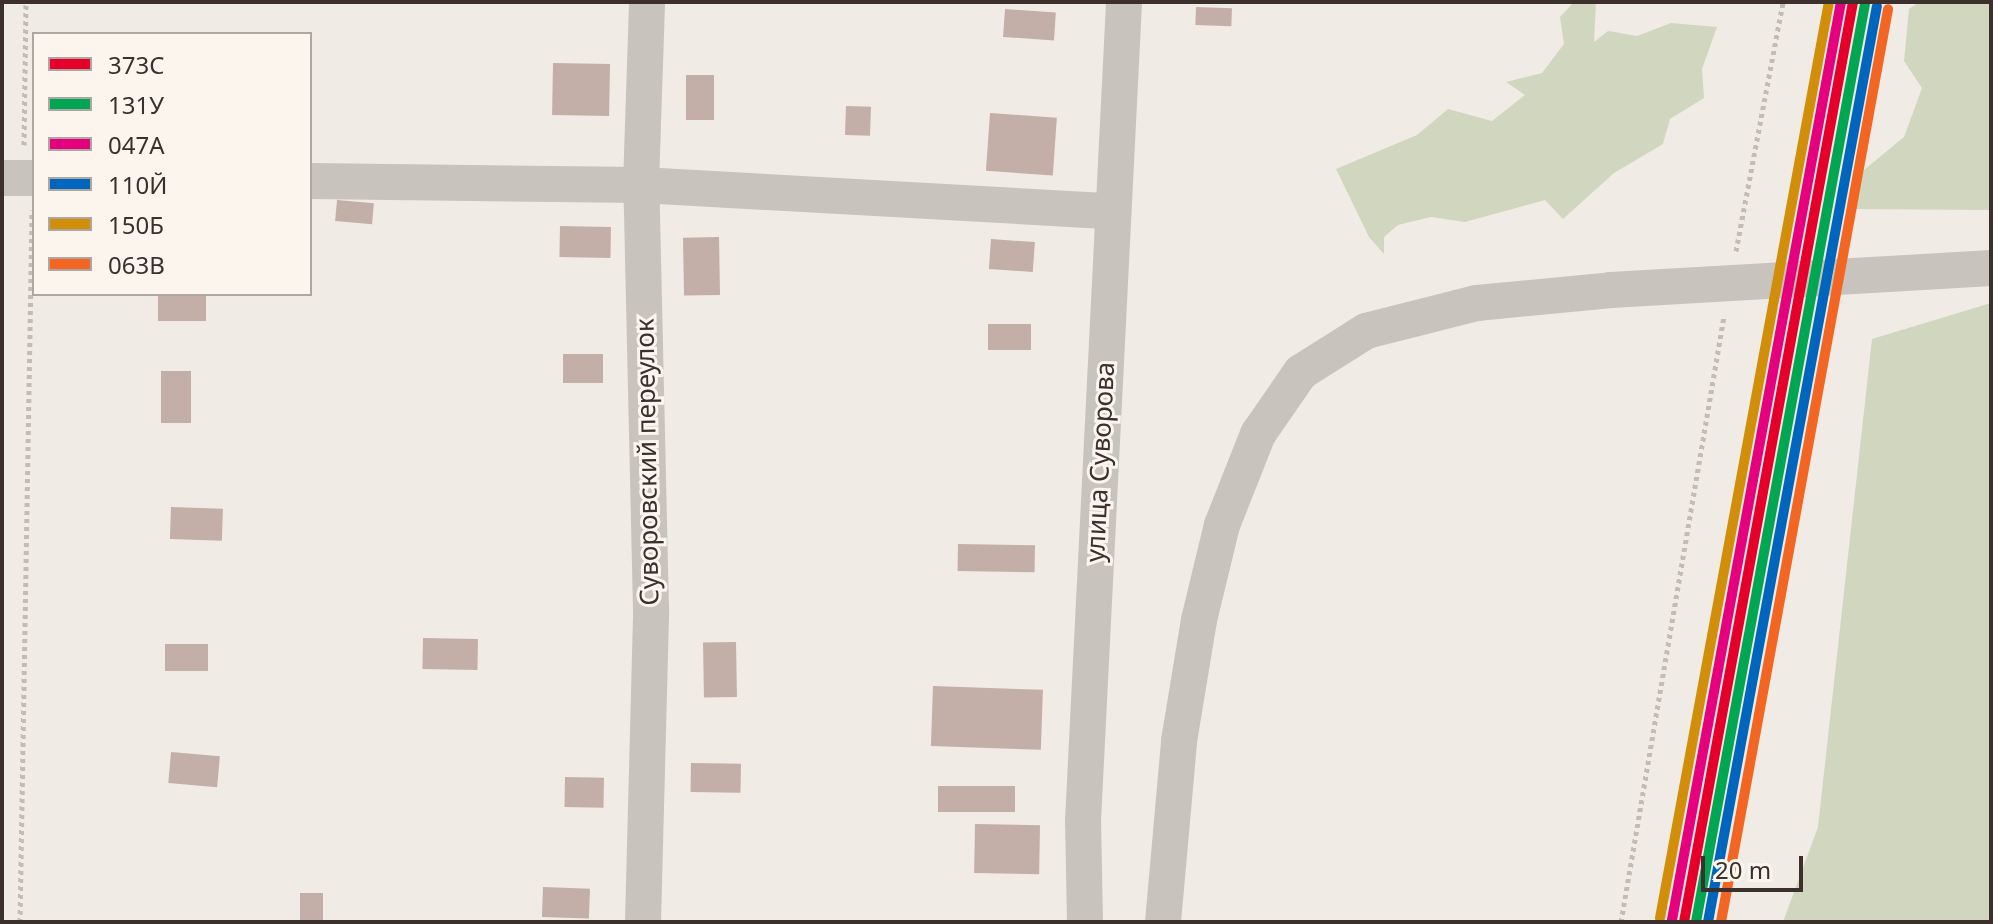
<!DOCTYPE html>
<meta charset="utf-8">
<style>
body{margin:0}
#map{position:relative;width:1993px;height:924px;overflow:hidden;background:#f0ebe5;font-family:"Noto Sans",sans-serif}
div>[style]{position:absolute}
.green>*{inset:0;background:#d1d6bf}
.building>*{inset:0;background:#c3afa7;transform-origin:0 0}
.path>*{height:5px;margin-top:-2.5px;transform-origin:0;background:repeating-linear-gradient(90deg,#c2bbb6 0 4px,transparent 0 8px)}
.minor>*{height:36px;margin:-18px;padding:0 18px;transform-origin:18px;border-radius:18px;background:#c9c3be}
.minor-bridge>*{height:36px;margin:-18px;padding:0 18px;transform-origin:18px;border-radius:18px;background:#c9c3be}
.rail-1>*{height:10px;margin:-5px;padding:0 5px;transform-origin:5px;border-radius:5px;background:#e4002b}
.rail-2>*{height:10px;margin:-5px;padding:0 5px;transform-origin:5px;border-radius:5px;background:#00a651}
.rail-3>*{height:10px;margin:-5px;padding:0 5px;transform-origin:5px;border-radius:5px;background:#e5007d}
.rail-4>*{height:10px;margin:-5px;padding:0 5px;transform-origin:5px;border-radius:5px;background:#0065bd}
.rail-5>*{height:10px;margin:-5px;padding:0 5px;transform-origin:5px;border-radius:5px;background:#d18e09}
.rail-6>*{height:10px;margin:-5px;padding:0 5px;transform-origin:5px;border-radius:5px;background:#f26522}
span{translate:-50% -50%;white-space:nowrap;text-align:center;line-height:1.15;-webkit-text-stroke:6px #fbf5ee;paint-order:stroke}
.street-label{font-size:26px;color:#3b302b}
.frame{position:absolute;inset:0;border:4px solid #3b302b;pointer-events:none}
.legend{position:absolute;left:32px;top:32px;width:280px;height:264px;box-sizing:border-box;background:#fbf5ee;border:2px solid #aea6a0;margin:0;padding:10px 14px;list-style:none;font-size:24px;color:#3b302b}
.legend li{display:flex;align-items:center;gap:16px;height:40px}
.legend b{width:40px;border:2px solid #aea6a0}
.scale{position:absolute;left:1701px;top:856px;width:102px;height:36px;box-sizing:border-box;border:4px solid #3b302b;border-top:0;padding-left:10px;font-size:24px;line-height:28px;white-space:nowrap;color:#3b302b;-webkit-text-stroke:6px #fbf5ee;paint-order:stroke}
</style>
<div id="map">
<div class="green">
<div style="clip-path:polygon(1574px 2px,1596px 2px,1594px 42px,1608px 31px,1637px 36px,1671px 23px,1717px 27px,1702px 69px,1704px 98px,1670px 119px,1663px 144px,1614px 173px,1563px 219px,1545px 200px,1465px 222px,1431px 217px,1398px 225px,1384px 237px,1384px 254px,1369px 237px,1336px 169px,1417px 135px,1448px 109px,1492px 121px,1525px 95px,1506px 82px,1542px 73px,1564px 44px,1560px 17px)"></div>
<div style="clip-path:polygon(1919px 2px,1991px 2px,1991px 210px,1848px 209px,1864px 170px,1904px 137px,1922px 88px,1904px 61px,1909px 9px)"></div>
<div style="clip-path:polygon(1991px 303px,1991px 922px,1783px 922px,1818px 827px,1872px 339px)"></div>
</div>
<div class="building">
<div style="left:1196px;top:7px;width:36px;height:18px;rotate:2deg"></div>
<div style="left:1005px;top:9px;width:51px;height:28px;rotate:4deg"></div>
<div style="left:553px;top:63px;width:57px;height:52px;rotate:1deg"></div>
<div style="left:686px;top:75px;width:28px;height:45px"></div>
<div style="left:846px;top:106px;width:25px;height:29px;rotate:2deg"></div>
<div style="left:990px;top:113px;width:67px;height:58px;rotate:4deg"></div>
<div style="left:337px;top:200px;width:37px;height:21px;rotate:5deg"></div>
<div style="left:560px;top:226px;width:51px;height:31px;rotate:1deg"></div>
<div style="left:719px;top:237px;width:58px;height:36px;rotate:89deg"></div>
<div style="left:991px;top:239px;width:44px;height:30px;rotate:4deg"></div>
<div style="left:158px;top:294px;width:48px;height:27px"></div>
<div style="left:988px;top:324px;width:43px;height:26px"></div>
<div style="left:563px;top:354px;width:40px;height:29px"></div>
<div style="left:161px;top:371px;width:30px;height:52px"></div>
<div style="left:171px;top:507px;width:52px;height:32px;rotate:2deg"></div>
<div style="left:958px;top:544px;width:77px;height:27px;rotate:1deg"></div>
<div style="left:423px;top:638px;width:55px;height:31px;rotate:1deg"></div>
<div style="left:736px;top:642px;width:55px;height:33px;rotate:89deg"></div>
<div style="left:165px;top:644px;width:43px;height:27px"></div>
<div style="left:933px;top:686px;width:110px;height:60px;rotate:2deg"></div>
<div style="left:171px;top:752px;width:49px;height:31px;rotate:5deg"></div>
<div style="left:691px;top:763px;width:50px;height:29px;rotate:1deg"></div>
<div style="left:565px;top:777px;width:39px;height:30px;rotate:1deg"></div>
<div style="left:1015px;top:786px;width:26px;height:77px;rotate:90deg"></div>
<div style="left:975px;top:824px;width:65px;height:49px;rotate:1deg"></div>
<div style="left:543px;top:887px;width:47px;height:30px;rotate:2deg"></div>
<div style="left:300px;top:893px;width:23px;height:29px"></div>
</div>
<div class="path">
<div style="left:24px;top:145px;width:143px;rotate:-89.2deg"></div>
<div style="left:1736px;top:251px;width:253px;rotate:-79.3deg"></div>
<div style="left:20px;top:922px;width:712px;rotate:-89.03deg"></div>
<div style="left:1621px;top:922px;width:615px;rotate:-80.35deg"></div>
</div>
<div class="minor">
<div style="left:2px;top:178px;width:32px"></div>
<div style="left:310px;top:181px;width:331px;rotate:0.7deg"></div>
<div style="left:641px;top:185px;width:473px;rotate:3.2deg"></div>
<div style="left:643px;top:922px;width:312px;rotate:-88.5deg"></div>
<div style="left:651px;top:610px;width:425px;rotate:-91.3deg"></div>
<div style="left:641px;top:185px;width:183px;rotate:-88.1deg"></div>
<div style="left:1085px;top:922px;width:101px;rotate:-91.1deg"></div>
<div style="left:1083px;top:821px;width:820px;rotate:-87.13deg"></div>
<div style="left:1163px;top:922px;width:182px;rotate:-84.9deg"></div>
<div style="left:1179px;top:741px;width:123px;rotate:-80.6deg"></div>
<div style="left:1199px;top:620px;width:98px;rotate:-76.4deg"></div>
<div style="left:1222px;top:525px;width:98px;rotate:-68.4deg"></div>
<div style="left:1258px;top:434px;width:75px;rotate:-55.3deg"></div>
<div style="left:1301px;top:372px;width:77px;rotate:-32.2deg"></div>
<div style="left:1366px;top:331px;width:114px;rotate:-14.2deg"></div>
<div style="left:1477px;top:303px;width:135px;rotate:-5.5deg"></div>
</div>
<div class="minor-bridge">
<div style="left:1611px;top:290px;width:381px;rotate:-3.3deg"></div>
</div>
<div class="rail-1">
<div style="left:1684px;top:922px;width:935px;rotate:-79.59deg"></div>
</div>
<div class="rail-2">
<div style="left:1696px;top:922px;width:933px;rotate:-79.57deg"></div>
</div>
<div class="rail-3">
<div style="left:1672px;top:920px;width:933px;rotate:-79.57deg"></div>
</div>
<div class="rail-4">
<div style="left:1708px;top:922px;width:931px;rotate:-79.55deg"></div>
</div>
<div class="rail-5">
<div style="left:1660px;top:918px;width:931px;rotate:-79.55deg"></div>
</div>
<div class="rail-6">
<div style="left:1721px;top:922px;width:928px;rotate:-79.63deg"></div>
</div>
<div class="street-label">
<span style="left:647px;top:462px;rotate:-91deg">Суворовский переулок</span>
<span style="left:1100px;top:462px;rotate:-87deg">улица Суворова</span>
</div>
<div class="frame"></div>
<ul class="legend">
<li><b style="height:10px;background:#e4002b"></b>373C</li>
<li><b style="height:10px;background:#00a651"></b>131У</li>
<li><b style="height:10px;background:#e5007d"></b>047А</li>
<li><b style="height:10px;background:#0065bd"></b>110Й</li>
<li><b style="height:10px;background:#d18e09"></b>150Б</li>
<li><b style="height:10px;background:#f26522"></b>063В</li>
</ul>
<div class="scale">20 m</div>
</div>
